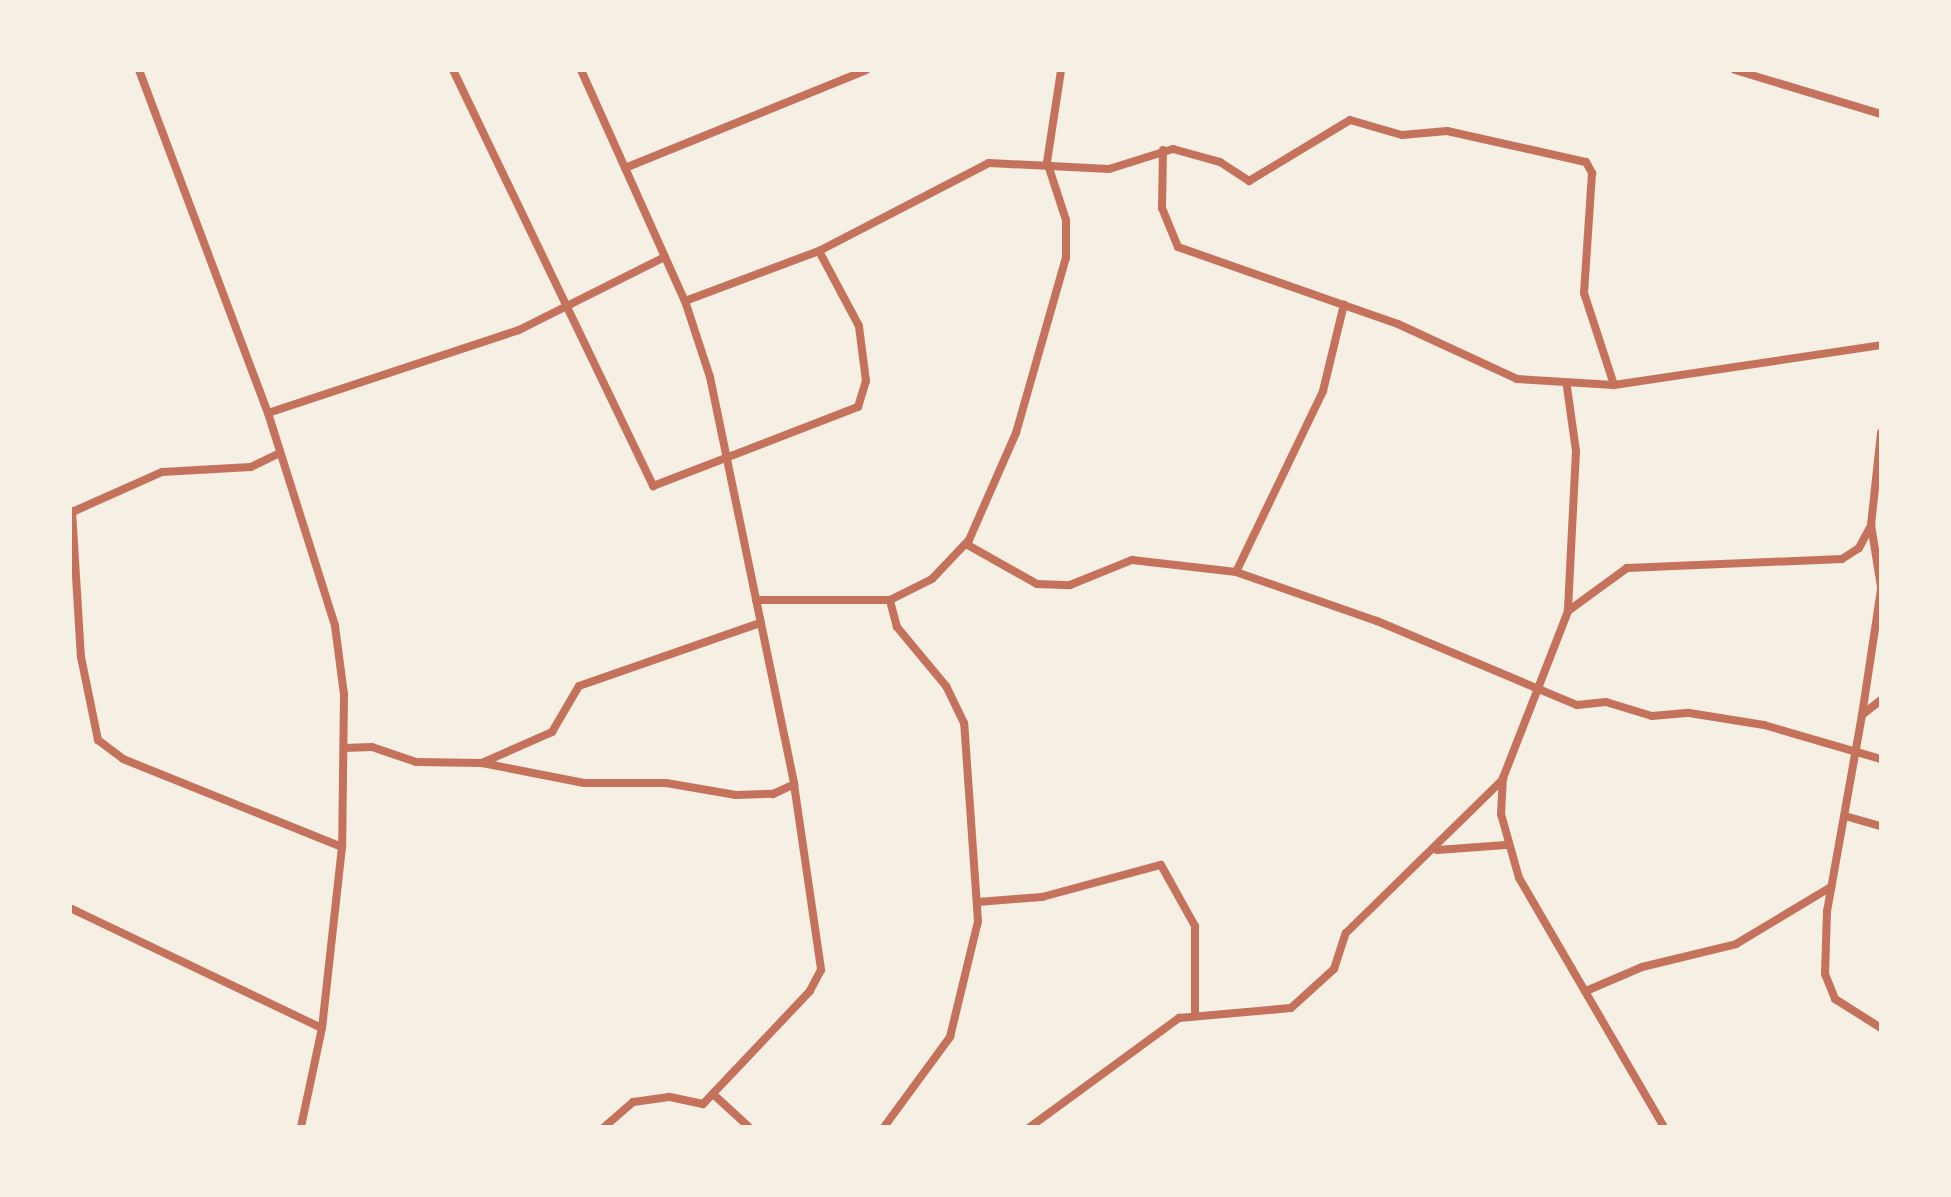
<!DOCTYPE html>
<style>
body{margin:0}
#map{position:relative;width:1951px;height:1197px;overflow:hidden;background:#f6efe4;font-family:Overpass,sans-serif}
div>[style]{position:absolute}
.minor>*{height:8px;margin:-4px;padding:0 4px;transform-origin:4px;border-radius:4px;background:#c5725c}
span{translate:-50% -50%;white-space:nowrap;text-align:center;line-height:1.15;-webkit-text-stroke:8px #f6efe4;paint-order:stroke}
.frame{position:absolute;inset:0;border:72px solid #f6efe4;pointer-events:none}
</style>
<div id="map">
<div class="minor">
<div style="left:139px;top:70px;width:366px;rotate:69.4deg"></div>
<div style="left:268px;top:413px;width:223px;rotate:72.5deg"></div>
<div style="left:335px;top:626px;width:69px;rotate:82.5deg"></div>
<div style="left:344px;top:694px;width:153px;rotate:90.7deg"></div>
<div style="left:342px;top:847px;width:182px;rotate:96.3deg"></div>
<div style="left:322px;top:1028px;width:101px;rotate:102deg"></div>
<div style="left:453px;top:70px;width:462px;rotate:64.3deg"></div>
<div style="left:653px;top:486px;width:220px;rotate:-21.1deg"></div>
<div style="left:858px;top:407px;width:27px;rotate:-73deg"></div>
<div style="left:866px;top:381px;width:55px;rotate:-97.3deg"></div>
<div style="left:859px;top:326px;width:85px;rotate:-118.1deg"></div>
<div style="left:581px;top:70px;width:253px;rotate:65.8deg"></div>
<div style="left:685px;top:301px;width:80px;rotate:71.8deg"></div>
<div style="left:710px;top:377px;width:416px;rotate:78.3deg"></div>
<div style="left:794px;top:784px;width:188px;rotate:81.7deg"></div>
<div style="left:821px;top:970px;width:24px;rotate:118deg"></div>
<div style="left:810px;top:991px;width:156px;rotate:133.4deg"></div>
<div style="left:703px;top:1104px;width:35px;rotate:-168deg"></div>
<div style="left:669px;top:1097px;width:36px;rotate:172deg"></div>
<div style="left:633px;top:1102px;width:38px;rotate:139deg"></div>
<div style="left:1735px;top:70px;width:152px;rotate:16.8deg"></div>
<div style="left:1163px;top:150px;width:58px;rotate:91deg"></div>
<div style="left:1162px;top:208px;width:42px;rotate:67.7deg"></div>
<div style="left:1178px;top:247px;width:233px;rotate:19.3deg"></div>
<div style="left:1398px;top:324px;width:131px;rotate:24.8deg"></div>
<div style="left:1517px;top:379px;width:97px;rotate:3.5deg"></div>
<div style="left:1614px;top:385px;width:270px;rotate:-8.5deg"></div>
<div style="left:625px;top:168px;width:260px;rotate:-22.1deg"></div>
<div style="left:685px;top:301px;width:143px;rotate:-20.5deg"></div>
<div style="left:819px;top:251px;width:191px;rotate:-27.4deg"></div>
<div style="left:989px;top:163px;width:120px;rotate:2.9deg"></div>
<div style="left:1109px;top:169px;width:67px;rotate:-17.4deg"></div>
<div style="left:1173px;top:149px;width:49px;rotate:15.5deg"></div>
<div style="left:1220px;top:162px;width:35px;rotate:33deg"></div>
<div style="left:1249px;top:181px;width:118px;rotate:-31.1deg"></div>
<div style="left:1350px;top:120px;width:54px;rotate:16.1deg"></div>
<div style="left:1402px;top:135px;width:45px;rotate:-5.1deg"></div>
<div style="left:1447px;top:131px;width:142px;rotate:12.6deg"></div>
<div style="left:1586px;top:162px;width:13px;rotate:61deg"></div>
<div style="left:1592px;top:173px;width:120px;rotate:93.8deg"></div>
<div style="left:1584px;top:293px;width:97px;rotate:71.9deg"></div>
<div style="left:1567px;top:387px;width:65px;rotate:82deg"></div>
<div style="left:1576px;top:451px;width:160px;rotate:92.9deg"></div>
<div style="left:268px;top:413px;width:264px;rotate:-18.3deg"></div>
<div style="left:519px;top:330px;width:163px;rotate:-26.6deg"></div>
<div style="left:72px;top:511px;width:146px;rotate:86.5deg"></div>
<div style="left:81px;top:657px;width:85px;rotate:78.4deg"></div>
<div style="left:98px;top:740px;width:31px;rotate:37deg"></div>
<div style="left:123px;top:759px;width:236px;rotate:21.9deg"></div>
<div style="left:70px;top:513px;width:101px;rotate:-24deg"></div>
<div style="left:162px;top:472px;width:89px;rotate:-3.2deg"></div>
<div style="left:251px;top:467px;width:32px;rotate:-26deg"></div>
<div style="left:1871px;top:525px;width:63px;rotate:80.8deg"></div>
<div style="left:966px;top:544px;width:81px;rotate:29.4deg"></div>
<div style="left:1037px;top:584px;width:33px;rotate:2deg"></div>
<div style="left:1070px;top:585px;width:67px;rotate:-22deg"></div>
<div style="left:1132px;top:560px;width:105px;rotate:6.6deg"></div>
<div style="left:1236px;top:572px;width:149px;rotate:19.2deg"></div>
<div style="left:1377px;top:621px;width:217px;rotate:22.8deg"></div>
<div style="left:1577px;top:705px;width:29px;rotate:-6deg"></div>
<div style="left:1606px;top:702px;width:48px;rotate:16.9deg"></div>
<div style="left:1652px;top:716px;width:37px;rotate:-5deg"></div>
<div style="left:1689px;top:713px;width:76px;rotate:9.1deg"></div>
<div style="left:1764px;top:725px;width:122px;rotate:16.2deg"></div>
<div style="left:1236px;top:572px;width:201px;rotate:-64.3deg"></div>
<div style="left:1323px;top:391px;width:89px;rotate:-76.4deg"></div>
<div style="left:756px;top:600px;width:134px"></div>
<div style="left:890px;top:600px;width:47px;rotate:-26.6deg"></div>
<div style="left:932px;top:579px;width:54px;rotate:-46.5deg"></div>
<div style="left:969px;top:540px;width:117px;rotate:-66.3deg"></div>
<div style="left:1016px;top:433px;width:182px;rotate:-74.1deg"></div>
<div style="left:1066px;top:258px;width:38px;rotate:-90deg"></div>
<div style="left:1066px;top:220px;width:61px;rotate:-108.1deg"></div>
<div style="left:1047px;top:162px;width:93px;rotate:-81.3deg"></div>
<div style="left:1881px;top:700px;width:24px;rotate:142deg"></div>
<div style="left:1862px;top:715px;width:199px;rotate:100.1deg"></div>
<div style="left:1827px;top:911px;width:63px;rotate:91.8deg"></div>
<div style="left:1825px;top:974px;width:27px;rotate:68deg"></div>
<div style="left:1835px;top:999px;width:54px;rotate:32.2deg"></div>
<div style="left:1862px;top:715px;width:127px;rotate:-81.4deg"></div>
<div style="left:344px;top:748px;width:28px;rotate:-2deg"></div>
<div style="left:372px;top:747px;width:46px;rotate:18.8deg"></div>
<div style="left:416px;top:762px;width:66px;rotate:0.9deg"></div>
<div style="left:482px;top:763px;width:77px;rotate:-23.9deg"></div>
<div style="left:552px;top:732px;width:53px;rotate:-59.6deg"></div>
<div style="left:579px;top:686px;width:192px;rotate:-19.2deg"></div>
<div style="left:482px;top:763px;width:104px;rotate:11.1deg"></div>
<div style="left:584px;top:783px;width:82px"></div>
<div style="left:666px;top:783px;width:71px;rotate:9.7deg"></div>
<div style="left:736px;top:795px;width:37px;rotate:-2deg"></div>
<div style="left:773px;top:794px;width:23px;rotate:-25deg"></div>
<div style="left:1845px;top:816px;width:37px;rotate:16deg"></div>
<div style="left:1437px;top:850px;width:69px;rotate:-4.1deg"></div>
<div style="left:978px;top:902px;width:64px;rotate:-4.5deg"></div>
<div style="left:1042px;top:897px;width:123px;rotate:-15.1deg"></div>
<div style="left:1161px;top:865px;width:70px;rotate:60.9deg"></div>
<div style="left:1195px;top:926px;width:86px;rotate:90deg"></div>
<div style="left:70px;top:908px;width:279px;rotate:25.5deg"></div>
<div style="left:1586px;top:991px;width:61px;rotate:-23.2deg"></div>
<div style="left:1642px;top:967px;width:97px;rotate:-13.7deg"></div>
<div style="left:1736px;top:944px;width:111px;rotate:-31deg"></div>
<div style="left:713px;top:1094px;width:49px;rotate:42.5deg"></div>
<div style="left:884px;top:1127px;width:112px;rotate:-53.7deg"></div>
<div style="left:950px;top:1037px;width:119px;rotate:-76.4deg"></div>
<div style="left:978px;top:921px;width:198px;rotate:-94deg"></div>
<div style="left:964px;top:723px;width:41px;rotate:-115.9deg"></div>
<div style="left:946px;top:686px;width:77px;rotate:-129.7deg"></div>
<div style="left:897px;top:627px;width:28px;rotate:-105deg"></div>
<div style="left:1030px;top:1127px;width:185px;rotate:-36.2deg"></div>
<div style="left:1179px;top:1018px;width:112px;rotate:-5.1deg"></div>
<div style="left:1291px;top:1008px;width:58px;rotate:-42.2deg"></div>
<div style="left:1334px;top:969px;width:38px;rotate:-72deg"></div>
<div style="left:1346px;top:933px;width:220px;rotate:-44.4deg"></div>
<div style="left:1664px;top:1127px;width:288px;rotate:-120.2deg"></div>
<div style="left:1519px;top:878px;width:66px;rotate:-105.7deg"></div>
<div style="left:1501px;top:814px;width:36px;rotate:-87deg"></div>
<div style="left:1503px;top:778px;width:179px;rotate:-68.7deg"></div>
<div style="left:1568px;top:611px;width:73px;rotate:-36.1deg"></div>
<div style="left:1627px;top:568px;width:215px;rotate:-2.4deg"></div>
<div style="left:1842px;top:559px;width:20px;rotate:-33deg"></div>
<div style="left:1859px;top:548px;width:26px;rotate:-62deg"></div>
<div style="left:1871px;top:525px;width:93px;rotate:-83.8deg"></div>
</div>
<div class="frame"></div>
</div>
